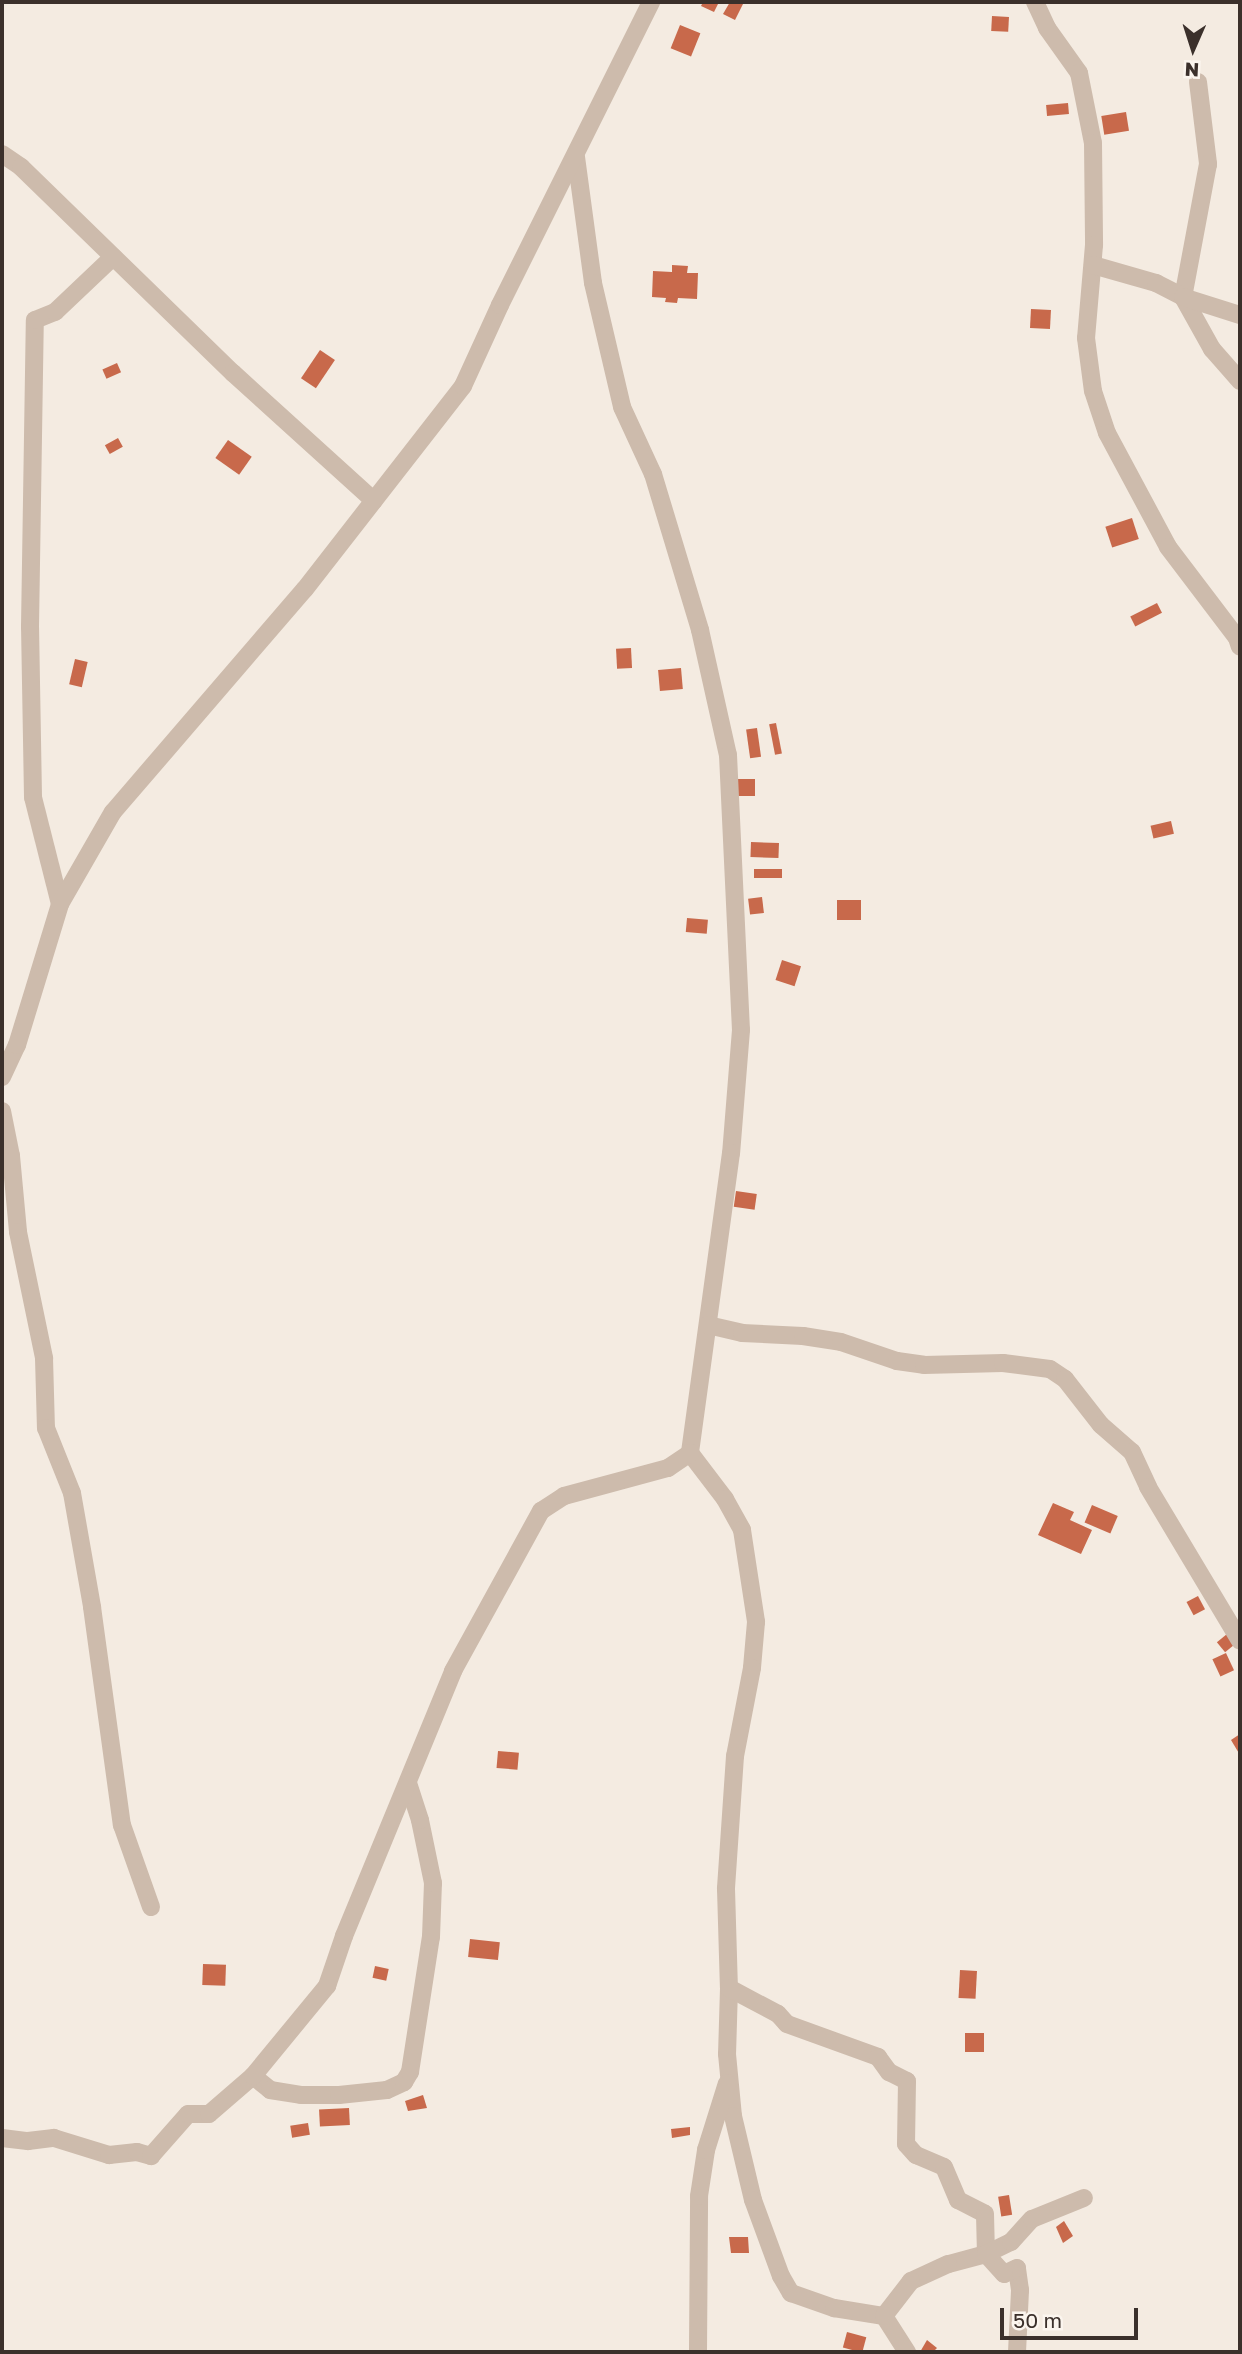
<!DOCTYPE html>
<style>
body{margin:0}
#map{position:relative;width:1242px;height:2354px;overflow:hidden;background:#f4ebe1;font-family:"Golos Text",sans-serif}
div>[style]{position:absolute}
.building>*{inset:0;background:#c8694b;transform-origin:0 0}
.minor>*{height:18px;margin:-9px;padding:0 9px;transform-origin:9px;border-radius:9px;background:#cdbbac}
span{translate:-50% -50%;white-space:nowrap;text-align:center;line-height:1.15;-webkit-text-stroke:7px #fbf5ee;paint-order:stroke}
.frame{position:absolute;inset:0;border:4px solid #3b302b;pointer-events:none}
.north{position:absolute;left:1158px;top:14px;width:70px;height:70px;-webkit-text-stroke:5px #fbf5ee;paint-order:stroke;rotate:183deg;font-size:19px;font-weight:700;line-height:28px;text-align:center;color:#3b302b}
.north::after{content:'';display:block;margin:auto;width:24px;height:32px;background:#3b302b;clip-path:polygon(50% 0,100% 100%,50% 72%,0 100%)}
.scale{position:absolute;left:1000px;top:2308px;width:138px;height:32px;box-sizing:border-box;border:4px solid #3b302b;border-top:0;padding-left:9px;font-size:21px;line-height:24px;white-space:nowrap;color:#3b302b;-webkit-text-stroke:5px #fbf5ee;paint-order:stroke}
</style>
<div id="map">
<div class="building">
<div style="clip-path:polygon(703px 2px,719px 2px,714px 12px,701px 6px)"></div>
<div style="clip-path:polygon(730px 2px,743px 4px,735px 20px,723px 14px)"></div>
<div style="left:992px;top:16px;width:17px;height:15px;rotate:3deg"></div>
<div style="left:680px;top:25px;width:22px;height:25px;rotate:22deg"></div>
<div style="left:1068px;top:103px;width:11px;height:22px;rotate:85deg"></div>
<div style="left:1126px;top:112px;width:19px;height:25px;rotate:81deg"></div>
<div style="clip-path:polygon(672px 265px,688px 266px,687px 273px,698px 273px,697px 299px,678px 298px,677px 303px,665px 302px,666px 298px,652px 297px,653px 271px,672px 272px)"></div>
<div style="left:1031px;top:309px;width:20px;height:19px;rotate:3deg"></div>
<div style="left:320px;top:350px;width:18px;height:34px;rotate:34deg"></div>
<div style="left:117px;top:363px;width:10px;height:16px;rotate:66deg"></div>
<div style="left:118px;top:438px;width:10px;height:15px;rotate:61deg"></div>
<div style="left:228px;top:440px;width:29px;height:22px;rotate:35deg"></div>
<div style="left:1132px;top:518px;width:22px;height:28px;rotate:72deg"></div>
<div style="left:1157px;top:603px;width:11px;height:30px;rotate:63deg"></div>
<div style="left:631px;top:648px;width:20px;height:15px;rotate:87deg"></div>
<div style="left:75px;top:659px;width:13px;height:26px;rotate:13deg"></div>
<div style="left:681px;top:668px;width:21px;height:23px;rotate:85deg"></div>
<div style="left:776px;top:723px;width:31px;height:7px;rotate:79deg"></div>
<div style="left:757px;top:728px;width:29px;height:11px;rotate:82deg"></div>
<div style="left:738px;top:779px;width:17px;height:17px"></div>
<div style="left:1171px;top:821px;width:13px;height:21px;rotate:77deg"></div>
<div style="left:751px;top:842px;width:28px;height:15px;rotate:2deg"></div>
<div style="left:754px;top:869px;width:28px;height:9px"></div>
<div style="left:762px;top:897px;width:16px;height:14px;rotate:83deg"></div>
<div style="left:837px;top:900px;width:24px;height:20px"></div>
<div style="left:687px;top:918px;width:21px;height:14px;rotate:5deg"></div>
<div style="left:782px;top:960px;width:20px;height:21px;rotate:18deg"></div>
<div style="left:736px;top:1191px;width:21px;height:16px;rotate:8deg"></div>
<div style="clip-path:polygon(1053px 1503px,1074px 1512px,1070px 1520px,1092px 1530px,1081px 1554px,1038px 1535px)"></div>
<div style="left:1092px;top:1505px;width:28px;height:19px;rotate:23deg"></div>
<div style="left:1198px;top:1596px;width:15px;height:13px;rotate:62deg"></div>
<div style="left:1227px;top:1634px;width:13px;height:13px;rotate:51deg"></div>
<div style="left:1226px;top:1653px;width:19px;height:15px;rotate:65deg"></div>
<div style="clip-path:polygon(1240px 1734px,1240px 1755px,1231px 1740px)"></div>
<div style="left:498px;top:1751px;width:21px;height:17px;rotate:5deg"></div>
<div style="left:470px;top:1939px;width:30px;height:18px;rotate:6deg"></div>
<div style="left:203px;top:1964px;width:23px;height:21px;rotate:2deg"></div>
<div style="left:375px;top:1966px;width:14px;height:12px;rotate:12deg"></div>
<div style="left:960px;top:1970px;width:17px;height:28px;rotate:3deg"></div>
<div style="left:965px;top:2033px;width:19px;height:19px"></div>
<div style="clip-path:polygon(423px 2095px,427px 2108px,408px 2111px,405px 2101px)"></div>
<div style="left:349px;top:2108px;width:17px;height:30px;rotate:87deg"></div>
<div style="left:308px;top:2123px;width:12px;height:18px;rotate:81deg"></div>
<div style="clip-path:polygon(690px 2127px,690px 2135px,672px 2138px,671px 2129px)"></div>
<div style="left:1009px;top:2195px;width:20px;height:11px;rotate:81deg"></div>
<div style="clip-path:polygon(1064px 2221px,1073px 2236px,1063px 2243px,1056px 2227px)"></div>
<div style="clip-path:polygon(729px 2237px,748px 2237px,749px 2253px,731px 2253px)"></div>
<div style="left:847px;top:2332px;width:20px;height:16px;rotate:15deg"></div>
<div style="clip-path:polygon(927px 2340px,937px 2348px,933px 2352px,920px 2352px)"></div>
</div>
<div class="minor">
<div style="left:1035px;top:2px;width:29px;rotate:65deg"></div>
<div style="left:1047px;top:28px;width:55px;rotate:54.6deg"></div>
<div style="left:1079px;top:73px;width:71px;rotate:78.7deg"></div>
<div style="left:1093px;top:143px;width:102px;rotate:89.4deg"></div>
<div style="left:1094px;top:245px;width:93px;rotate:94.9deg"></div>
<div style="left:1086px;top:338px;width:53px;rotate:82.5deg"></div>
<div style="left:1093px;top:391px;width:44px;rotate:71.6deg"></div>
<div style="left:1107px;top:433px;width:129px;rotate:61.8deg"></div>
<div style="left:1168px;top:547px;width:114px;rotate:52.8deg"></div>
<div style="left:1237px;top:638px;width:9px;rotate:72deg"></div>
<div style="left:1198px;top:82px;width:83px;rotate:83deg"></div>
<div style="left:1208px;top:164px;width:135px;rotate:100.6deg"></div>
<div style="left:1183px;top:297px;width:60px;rotate:60.9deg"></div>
<div style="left:1212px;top:349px;width:43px;rotate:48.8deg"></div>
<div style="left:2px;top:154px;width:23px;rotate:34deg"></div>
<div style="left:21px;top:167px;width:296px;rotate:44.2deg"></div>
<div style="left:233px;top:373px;width:190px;rotate:42.2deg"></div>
<div style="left:576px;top:157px;width:127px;rotate:82.3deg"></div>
<div style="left:593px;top:283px;width:127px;rotate:76.8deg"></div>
<div style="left:622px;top:407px;width:74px;rotate:65.2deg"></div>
<div style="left:653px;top:474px;width:163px;rotate:73.2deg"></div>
<div style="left:700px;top:630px;width:128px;rotate:77.4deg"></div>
<div style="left:728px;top:755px;width:275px;rotate:87.3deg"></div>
<div style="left:741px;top:1030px;width:123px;rotate:94.6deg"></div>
<div style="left:731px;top:1153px;width:303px;rotate:97.8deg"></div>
<div style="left:690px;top:1453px;width:58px;rotate:52.7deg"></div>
<div style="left:725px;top:1499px;width:35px;rotate:61deg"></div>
<div style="left:742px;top:1530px;width:93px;rotate:81.3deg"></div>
<div style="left:756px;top:1622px;width:46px;rotate:95deg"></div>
<div style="left:752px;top:1668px;width:90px;rotate:100.9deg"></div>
<div style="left:735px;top:1756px;width:133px;rotate:93.9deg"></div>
<div style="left:726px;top:1889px;width:99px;rotate:88.3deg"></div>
<div style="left:729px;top:1988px;width:66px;rotate:91.7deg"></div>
<div style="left:727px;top:2054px;width:62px;rotate:84.5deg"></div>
<div style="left:733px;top:2116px;width:86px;rotate:76.6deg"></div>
<div style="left:753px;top:2200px;width:81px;rotate:69.8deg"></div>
<div style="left:781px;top:2276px;width:20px;rotate:60deg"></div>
<div style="left:791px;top:2293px;width:46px;rotate:19.2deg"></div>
<div style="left:834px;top:2308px;width:51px;rotate:9.1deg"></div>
<div style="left:884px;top:2316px;width:43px;rotate:57.4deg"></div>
<div style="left:1093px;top:265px;width:66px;rotate:15.9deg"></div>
<div style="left:1156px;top:283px;width:30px;rotate:27deg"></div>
<div style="left:1183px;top:297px;width:60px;rotate:17.5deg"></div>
<div style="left:60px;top:904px;width:110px;rotate:-104.2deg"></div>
<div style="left:33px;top:797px;width:170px;rotate:-91deg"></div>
<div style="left:30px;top:627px;width:307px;rotate:-89.1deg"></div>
<div style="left:35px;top:320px;width:22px;rotate:-22deg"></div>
<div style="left:55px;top:312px;width:80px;rotate:-43.5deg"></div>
<div style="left:2px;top:1077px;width:35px;rotate:-65deg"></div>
<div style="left:17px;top:1045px;width:147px;rotate:-73deg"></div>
<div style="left:60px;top:904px;width:106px;rotate:-60.1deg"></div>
<div style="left:113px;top:812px;width:294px;rotate:-49.3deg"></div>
<div style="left:305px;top:589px;width:257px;rotate:-52.1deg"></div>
<div style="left:463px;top:386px;width:89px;rotate:-65.4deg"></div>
<div style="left:500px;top:305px;width:339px;rotate:-63.5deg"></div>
<div style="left:2px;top:1111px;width:46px;rotate:78.7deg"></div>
<div style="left:11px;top:1156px;width:76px;rotate:84.7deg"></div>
<div style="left:18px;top:1232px;width:129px;rotate:78.3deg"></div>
<div style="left:44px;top:1358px;width:70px;rotate:88.4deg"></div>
<div style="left:46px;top:1428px;width:70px;rotate:68.2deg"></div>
<div style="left:72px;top:1493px;width:116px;rotate:80deg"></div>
<div style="left:92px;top:1607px;width:220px;rotate:82.2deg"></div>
<div style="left:122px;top:1825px;width:87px;rotate:70.5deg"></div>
<div style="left:708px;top:1325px;width:35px;rotate:13deg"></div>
<div style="left:742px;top:1333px;width:61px;rotate:2.8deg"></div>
<div style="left:803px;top:1336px;width:38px;rotate:9deg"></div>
<div style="left:841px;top:1342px;width:59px;rotate:18.7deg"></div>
<div style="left:897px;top:1361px;width:27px;rotate:8deg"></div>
<div style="left:924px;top:1365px;width:79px;rotate:-1.5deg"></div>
<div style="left:1003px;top:1363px;width:47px;rotate:7.3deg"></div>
<div style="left:1050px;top:1369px;width:18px;rotate:34deg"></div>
<div style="left:1065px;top:1379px;width:58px;rotate:52deg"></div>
<div style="left:1101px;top:1425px;width:41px;rotate:41.1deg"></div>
<div style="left:1132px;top:1452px;width:38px;rotate:65deg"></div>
<div style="left:1148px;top:1487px;width:179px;rotate:59.1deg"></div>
<div style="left:729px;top:1988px;width:55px;rotate:28deg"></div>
<div style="left:778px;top:2014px;width:13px;rotate:48deg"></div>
<div style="left:787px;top:2024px;width:97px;rotate:19.9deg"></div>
<div style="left:878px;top:2057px;width:19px;rotate:54deg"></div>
<div style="left:889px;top:2072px;width:20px;rotate:27deg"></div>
<div style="left:907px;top:2081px;width:63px;rotate:90.9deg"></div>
<div style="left:906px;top:2144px;width:15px;rotate:48deg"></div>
<div style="left:916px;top:2155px;width:30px;rotate:23deg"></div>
<div style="left:944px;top:2167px;width:36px;rotate:67deg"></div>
<div style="left:958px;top:2200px;width:30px;rotate:27deg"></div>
<div style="left:985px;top:2214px;width:40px;rotate:88.6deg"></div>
<div style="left:986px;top:2254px;width:39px;rotate:165deg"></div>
<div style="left:948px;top:2264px;width:41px;rotate:155.3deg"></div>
<div style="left:911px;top:2281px;width:44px;rotate:127.6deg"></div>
<div style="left:253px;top:2076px;width:22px;rotate:39deg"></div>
<div style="left:270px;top:2090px;width:31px;rotate:9deg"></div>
<div style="left:301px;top:2095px;width:38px"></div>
<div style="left:339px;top:2095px;width:48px;rotate:-5.9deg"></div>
<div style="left:387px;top:2090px;width:19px;rotate:-25deg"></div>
<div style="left:404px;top:2082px;width:12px;rotate:-59deg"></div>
<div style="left:410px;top:2072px;width:137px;rotate:-81.2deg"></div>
<div style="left:431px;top:1937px;width:54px;rotate:-87.9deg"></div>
<div style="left:433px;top:1883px;width:64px;rotate:-101.7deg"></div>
<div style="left:420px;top:1820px;width:38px;rotate:-108deg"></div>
<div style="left:2px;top:2138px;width:26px;rotate:7deg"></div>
<div style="left:28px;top:2141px;width:26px;rotate:-7deg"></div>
<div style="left:54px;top:2138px;width:58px;rotate:17.2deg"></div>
<div style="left:109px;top:2155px;width:28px;rotate:-6deg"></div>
<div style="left:137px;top:2152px;width:15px;rotate:16deg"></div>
<div style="left:151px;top:2156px;width:56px;rotate:-48.6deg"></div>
<div style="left:188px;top:2114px;width:21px"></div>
<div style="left:209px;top:2114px;width:58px;rotate:-40.8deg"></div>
<div style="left:253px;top:2076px;width:117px;rotate:-50.6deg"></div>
<div style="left:327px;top:1986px;width:53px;rotate:-71.2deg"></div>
<div style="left:344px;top:1936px;width:287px;rotate:-67.6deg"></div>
<div style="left:453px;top:1671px;width:183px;rotate:-61.2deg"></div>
<div style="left:541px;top:1511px;width:27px;rotate:-33deg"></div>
<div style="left:564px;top:1496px;width:108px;rotate:-15.1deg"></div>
<div style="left:668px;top:1468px;width:27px;rotate:-34deg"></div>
<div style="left:698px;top:2352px;width:156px;rotate:-89.6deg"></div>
<div style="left:699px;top:2196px;width:47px;rotate:-81.3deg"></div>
<div style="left:706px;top:2150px;width:70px;rotate:-72.6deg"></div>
<div style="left:1017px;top:2352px;width:62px;rotate:-87.2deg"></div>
<div style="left:1020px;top:2290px;width:22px;rotate:-98deg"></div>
<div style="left:1017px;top:2268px;width:14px;rotate:155deg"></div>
<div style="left:1004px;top:2274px;width:27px;rotate:-132deg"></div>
<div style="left:986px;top:2254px;width:28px;rotate:-26deg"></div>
<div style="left:1011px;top:2242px;width:31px;rotate:-48deg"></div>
<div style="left:1032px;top:2219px;width:56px;rotate:-22deg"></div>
</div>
<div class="frame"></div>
<div class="north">N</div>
<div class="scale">50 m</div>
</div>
